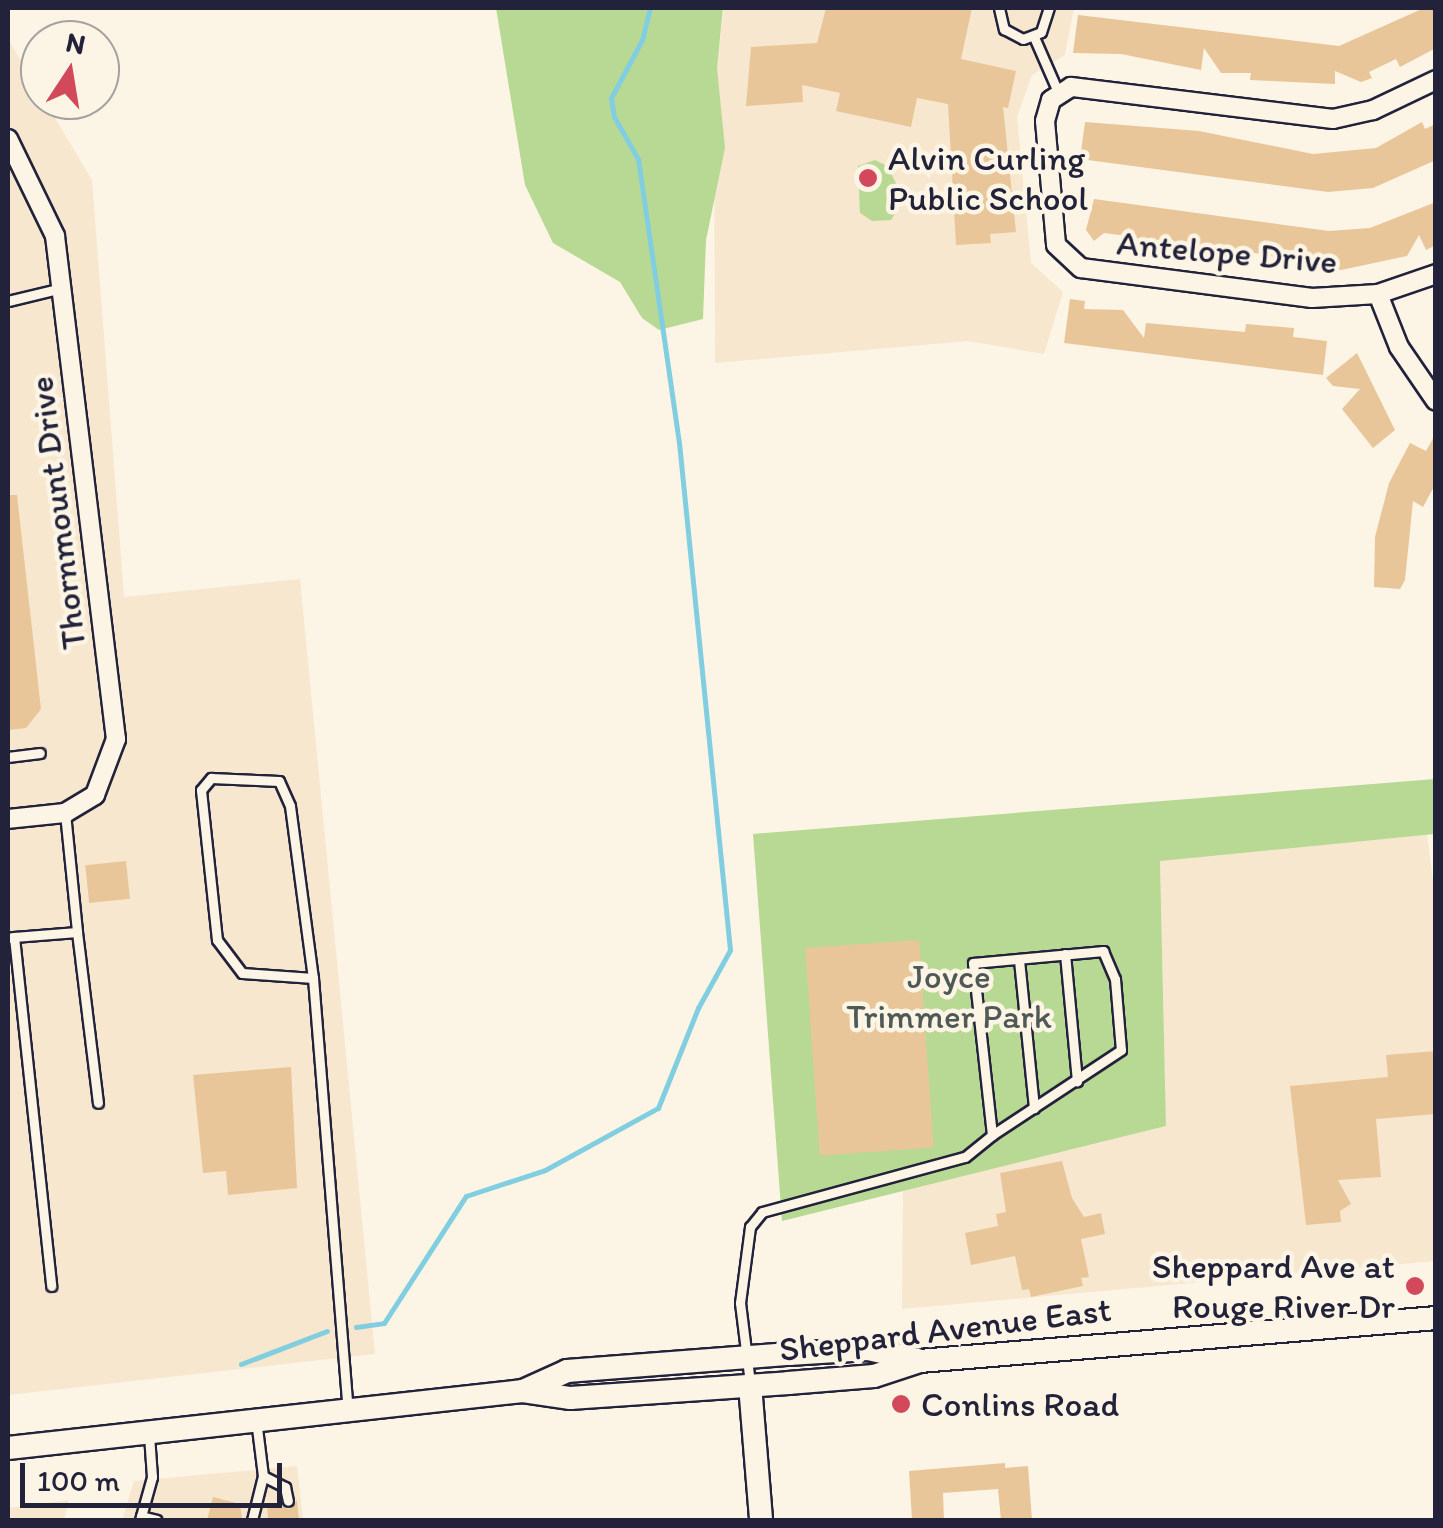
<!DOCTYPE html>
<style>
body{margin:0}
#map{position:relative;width:1443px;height:1528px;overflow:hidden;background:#fcf5e5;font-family:Itim,sans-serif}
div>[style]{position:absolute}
.built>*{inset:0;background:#f6e7ce}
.green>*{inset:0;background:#b8d993}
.stream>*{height:5px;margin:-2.5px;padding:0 2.5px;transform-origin:2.5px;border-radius:2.5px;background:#81cee1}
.building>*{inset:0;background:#e9c69a;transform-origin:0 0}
.roads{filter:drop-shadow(2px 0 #22223b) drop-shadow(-2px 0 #22223b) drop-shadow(0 2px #22223b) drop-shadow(0 -2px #22223b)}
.lane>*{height:9px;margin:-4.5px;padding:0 4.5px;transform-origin:4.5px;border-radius:4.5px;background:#fcf5e5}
.street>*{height:18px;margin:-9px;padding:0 9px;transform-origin:9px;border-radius:9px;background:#fcf5e5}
.secondary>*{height:22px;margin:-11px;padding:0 11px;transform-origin:11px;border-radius:11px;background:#fcf5e5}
.dots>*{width:28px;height:28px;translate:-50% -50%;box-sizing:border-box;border:5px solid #fcf5e5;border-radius:50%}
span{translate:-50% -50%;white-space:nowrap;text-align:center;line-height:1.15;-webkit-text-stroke:9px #fcf5e5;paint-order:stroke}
.poi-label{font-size:35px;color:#22223b}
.left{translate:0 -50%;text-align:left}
.right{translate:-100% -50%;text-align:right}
.street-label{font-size:35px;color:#22223b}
.park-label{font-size:35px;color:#4f5955}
.frame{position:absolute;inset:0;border:10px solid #22223b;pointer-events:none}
.north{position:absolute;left:20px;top:20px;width:100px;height:100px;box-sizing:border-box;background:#fcf5e5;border:2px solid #a5a1a1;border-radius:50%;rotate:12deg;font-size:28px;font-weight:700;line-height:40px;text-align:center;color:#22223b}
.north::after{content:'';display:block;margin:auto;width:35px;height:45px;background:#d1495b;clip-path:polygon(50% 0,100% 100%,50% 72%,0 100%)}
.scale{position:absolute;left:20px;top:1463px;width:262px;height:45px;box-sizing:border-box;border:5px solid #22223b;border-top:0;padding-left:12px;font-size:30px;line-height:35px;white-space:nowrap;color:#22223b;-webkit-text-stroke:8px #fcf5e5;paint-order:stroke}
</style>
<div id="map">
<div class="built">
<div style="clip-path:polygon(724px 8px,1074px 8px,1065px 55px,1032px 75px,1017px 117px,1031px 263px,1063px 292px,1044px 354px,968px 341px,715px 363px,714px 91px)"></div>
<div style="clip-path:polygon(8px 39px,92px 180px,124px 597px,300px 579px,375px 1354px,8px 1395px)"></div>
<div style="clip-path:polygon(1427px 835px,1436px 904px,1435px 1261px,902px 1309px,903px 1190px,1166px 1126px,1160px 859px)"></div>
<div style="clip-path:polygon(297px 1466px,303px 1520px,122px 1520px,134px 1481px)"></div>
<div style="clip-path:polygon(69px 1500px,64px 1520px,8px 1520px,8px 1508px)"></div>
</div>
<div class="green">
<div style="clip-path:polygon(496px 8px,723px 8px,717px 68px,725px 148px,706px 240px,703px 319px,659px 330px,642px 318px,620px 282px,553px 243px,525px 185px)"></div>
<div style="clip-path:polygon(875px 160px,887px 166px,897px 185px,899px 207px,891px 220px,872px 221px,860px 213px,858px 166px)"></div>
<div style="clip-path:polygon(1435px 779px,1435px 834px,1160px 861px,1166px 1126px,782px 1221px,753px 834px)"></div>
</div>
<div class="stream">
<div style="left:356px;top:1327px;width:28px;rotate:-8deg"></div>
<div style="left:384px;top:1323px;width:151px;rotate:-57.2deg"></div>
<div style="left:466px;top:1196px;width:83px;rotate:-18.2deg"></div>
<div style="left:545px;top:1170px;width:129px;rotate:-28.8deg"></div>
<div style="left:658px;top:1108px;width:108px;rotate:-68.2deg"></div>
<div style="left:698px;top:1008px;width:66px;rotate:-61.1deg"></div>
<div style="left:730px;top:950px;width:510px;rotate:-95.74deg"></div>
<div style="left:679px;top:443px;width:287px;rotate:-98.2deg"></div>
<div style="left:638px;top:159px;width:48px;rotate:-119.7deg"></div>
<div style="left:614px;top:117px;width:19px;rotate:-99deg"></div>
<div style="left:611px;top:98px;width:66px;rotate:-61.9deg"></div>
<div style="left:642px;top:40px;width:33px;rotate:-76deg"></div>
<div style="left:241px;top:1364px;width:92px;rotate:-21deg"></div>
</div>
<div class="building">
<div style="clip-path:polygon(826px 8px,972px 8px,961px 59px,1016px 71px,1008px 108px,1003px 107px,1016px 232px,990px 234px,991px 243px,956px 245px,948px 104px,917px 98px,911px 127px,836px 111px,840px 93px,802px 85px,803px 102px,746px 106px,751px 47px,817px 43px)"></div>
<div style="clip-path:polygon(1424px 8px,1436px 8px,1436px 48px,1400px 67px,1396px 59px,1369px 72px,1372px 78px,1361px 82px,1335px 71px,1335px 84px,1250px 80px,1251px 73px,1221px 73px,1204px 48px,1201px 70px,1121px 54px,1073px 53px,1078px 15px,1339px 46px)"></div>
<div style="clip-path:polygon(1085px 122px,1199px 131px,1313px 154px,1376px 148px,1422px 122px,1425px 129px,1436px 124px,1436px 160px,1373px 188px,1328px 192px,1080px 159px)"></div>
<div style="clip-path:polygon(1094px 199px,1329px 231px,1370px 228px,1436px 202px,1436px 245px,1426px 250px,1419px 235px,1407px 256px,1341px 270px,1255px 253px,1216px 255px,1210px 248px,1143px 238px,1142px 246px,1126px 244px,1127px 236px,1104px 233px,1094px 241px,1086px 230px)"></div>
<div style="clip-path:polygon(1070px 299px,1085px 301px,1084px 309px,1123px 310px,1144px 338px,1146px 323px,1245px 332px,1246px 324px,1294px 328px,1293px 337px,1327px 341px,1323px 375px,1064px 343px)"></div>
<div style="clip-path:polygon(1357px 353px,1395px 430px,1373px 448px,1342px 409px,1360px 389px,1333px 386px,1326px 378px)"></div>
<div style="clip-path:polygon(1436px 433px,1436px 483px,1423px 507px,1413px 501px,1405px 580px,1400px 589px,1374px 587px,1375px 537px,1389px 483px,1410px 443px,1426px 451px)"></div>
<div style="clip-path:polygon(8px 495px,17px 495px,41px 709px,26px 728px,8px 730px)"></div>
<div style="left:126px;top:861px;width:38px;height:41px;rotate:84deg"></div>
<div style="left:919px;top:940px;width:208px;height:114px;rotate:86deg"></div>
<div style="clip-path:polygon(1436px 1051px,1436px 1114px,1376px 1119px,1381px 1177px,1338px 1180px,1351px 1204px,1340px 1211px,1341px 1222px,1306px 1225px,1290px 1086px,1388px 1077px,1386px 1055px)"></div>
<div style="clip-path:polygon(291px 1067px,297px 1188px,228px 1195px,226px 1171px,203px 1173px,193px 1075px)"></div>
<div style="clip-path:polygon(1062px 1161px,1072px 1198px,1084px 1217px,1101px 1213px,1105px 1234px,1081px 1239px,1089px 1277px,1081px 1278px,1083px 1286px,1031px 1297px,1029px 1289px,1022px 1290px,1015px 1256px,971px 1265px,965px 1233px,998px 1226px,996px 1214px,1006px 1212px,1000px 1173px)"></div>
<div style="clip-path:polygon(1005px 1463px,1005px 1468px,1028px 1466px,1032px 1520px,1001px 1520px,998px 1489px,943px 1493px,944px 1520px,912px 1520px,909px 1471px)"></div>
<div style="clip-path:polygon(213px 1497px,240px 1504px,242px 1520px,207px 1520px)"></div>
<div style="clip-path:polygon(297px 1500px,299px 1520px,268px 1520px,267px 1503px,289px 1509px)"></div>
</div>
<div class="roads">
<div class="lane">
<div style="left:999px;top:8px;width:22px;rotate:77deg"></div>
<div style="left:1004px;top:29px;width:21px;rotate:28deg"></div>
<div style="left:1023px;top:39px;width:19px;rotate:-21deg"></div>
<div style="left:1041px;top:32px;width:25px;rotate:-72deg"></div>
<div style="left:1034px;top:37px;width:60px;rotate:66.4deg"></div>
<div style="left:8px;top:301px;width:56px;rotate:-13.5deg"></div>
<div style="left:8px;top:757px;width:32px;rotate:-7deg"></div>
<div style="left:65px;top:813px;width:120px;rotate:84.2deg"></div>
<div style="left:14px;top:937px;width:63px;rotate:-4.5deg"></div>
<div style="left:77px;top:932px;width:172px;rotate:83deg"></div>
<div style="left:8px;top:938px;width:6px;rotate:-9deg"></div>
<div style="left:14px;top:937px;width:351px;rotate:83.9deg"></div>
<div style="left:1065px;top:954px;width:128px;rotate:84.6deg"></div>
<div style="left:1019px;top:960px;width:149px;rotate:84.2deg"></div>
<div style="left:313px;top:978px;width:71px;rotate:-176deg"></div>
<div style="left:242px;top:973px;width:41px;rotate:-127.1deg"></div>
<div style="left:217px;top:940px;width:151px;rotate:-96.1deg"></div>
<div style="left:201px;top:790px;width:16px;rotate:-50deg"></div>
<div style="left:211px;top:778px;width:68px;rotate:2.5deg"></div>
<div style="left:279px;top:781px;width:27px;rotate:66deg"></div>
<div style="left:290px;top:806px;width:174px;rotate:82.4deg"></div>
<div style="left:313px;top:978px;width:432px;rotate:85.4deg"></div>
<div style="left:750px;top:1383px;width:81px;rotate:-97.1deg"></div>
<div style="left:740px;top:1303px;width:77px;rotate:-82.5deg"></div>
<div style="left:750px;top:1227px;width:19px;rotate:-51deg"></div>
<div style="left:762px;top:1212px;width:210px;rotate:-15.2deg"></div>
<div style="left:965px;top:1157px;width:35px;rotate:-39deg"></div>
<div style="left:992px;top:1135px;width:173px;rotate:-96.3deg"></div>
<div style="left:973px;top:963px;width:131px;rotate:-5.3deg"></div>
<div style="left:1103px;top:951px;width:30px;rotate:67deg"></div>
<div style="left:1115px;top:979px;width:71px;rotate:85.2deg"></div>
<div style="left:1121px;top:1050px;width:154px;rotate:146.6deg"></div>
<div style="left:263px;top:1476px;width:25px;rotate:27deg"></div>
<div style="left:285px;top:1487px;width:14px;rotate:78deg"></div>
<div style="left:141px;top:1516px;width:16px;rotate:14deg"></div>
<div style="left:140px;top:1520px;width:45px;rotate:-74.4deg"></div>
<div style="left:152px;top:1477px;width:42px;rotate:-94.1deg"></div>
<div style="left:252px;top:1520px;width:45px;rotate:-76deg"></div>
<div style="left:263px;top:1476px;width:56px;rotate:-97.1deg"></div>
</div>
<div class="street">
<div style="left:1436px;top:80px;width:70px;rotate:154.5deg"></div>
<div style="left:1373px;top:110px;width:41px;rotate:167.3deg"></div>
<div style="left:1333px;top:119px;width:264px;rotate:-173deg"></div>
<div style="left:1071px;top:87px;width:24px;rotate:147deg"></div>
<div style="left:1051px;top:100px;width:22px;rotate:106deg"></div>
<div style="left:1045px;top:121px;width:124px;rotate:84.9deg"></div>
<div style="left:1056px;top:245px;width:34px;rotate:43deg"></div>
<div style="left:1081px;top:268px;width:233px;rotate:7.4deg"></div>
<div style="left:1312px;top:298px;width:66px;rotate:-3.5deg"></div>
<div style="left:1378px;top:294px;width:61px;rotate:-19deg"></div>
<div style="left:8px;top:139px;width:108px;rotate:64.1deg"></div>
<div style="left:55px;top:236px;width:507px;rotate:83.09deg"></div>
<div style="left:116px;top:739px;width:60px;rotate:110.6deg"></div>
<div style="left:95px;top:795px;width:35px;rotate:149deg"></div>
<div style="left:65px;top:813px;width:57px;rotate:174deg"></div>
<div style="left:1378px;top:294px;width:57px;rotate:68.4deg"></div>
<div style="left:1399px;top:347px;width:65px;rotate:55.6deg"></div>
</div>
<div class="secondary">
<div style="left:750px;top:1385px;width:135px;rotate:85.3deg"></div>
<div style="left:523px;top:1391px;width:48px;rotate:-24.4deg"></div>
<div style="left:567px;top:1371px;width:223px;rotate:-4.4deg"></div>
<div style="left:789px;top:1354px;width:79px;rotate:-3.6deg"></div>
<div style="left:868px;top:1349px;width:51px;rotate:12.4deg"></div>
<div style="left:8px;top:1448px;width:518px;rotate:-6.32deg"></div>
<div style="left:523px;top:1391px;width:48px;rotate:8.5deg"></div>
<div style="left:570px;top:1398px;width:219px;rotate:-3.9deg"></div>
<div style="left:788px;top:1383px;width:86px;rotate:-4.7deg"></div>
<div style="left:874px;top:1376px;width:48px;rotate:-18.1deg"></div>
<div style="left:920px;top:1361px;width:518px;rotate:-4.76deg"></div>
</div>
</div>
<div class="dots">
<div style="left:868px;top:178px;background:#d1495b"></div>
<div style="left:1415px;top:1286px;background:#d1495b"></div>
<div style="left:901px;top:1404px;background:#d1495b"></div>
</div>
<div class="poi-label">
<span class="left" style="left:888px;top:178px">Alvin Curling<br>Public School</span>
<span class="right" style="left:1395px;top:1286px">Sheppard Ave at<br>Rouge River Dr</span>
<span class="left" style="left:921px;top:1404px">Conlins Road</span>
</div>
<div class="street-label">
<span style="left:1227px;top:252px;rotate:5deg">Antelope Drive</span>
<span style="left:57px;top:513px;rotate:-97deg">Thornmount Drive</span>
<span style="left:945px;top:1329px;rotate:-7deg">Sheppard Avenue East</span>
</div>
<div class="park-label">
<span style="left:949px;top:996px">Joyce<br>Trimmer Park</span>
</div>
<div class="frame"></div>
<div class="north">N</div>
<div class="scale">100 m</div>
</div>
